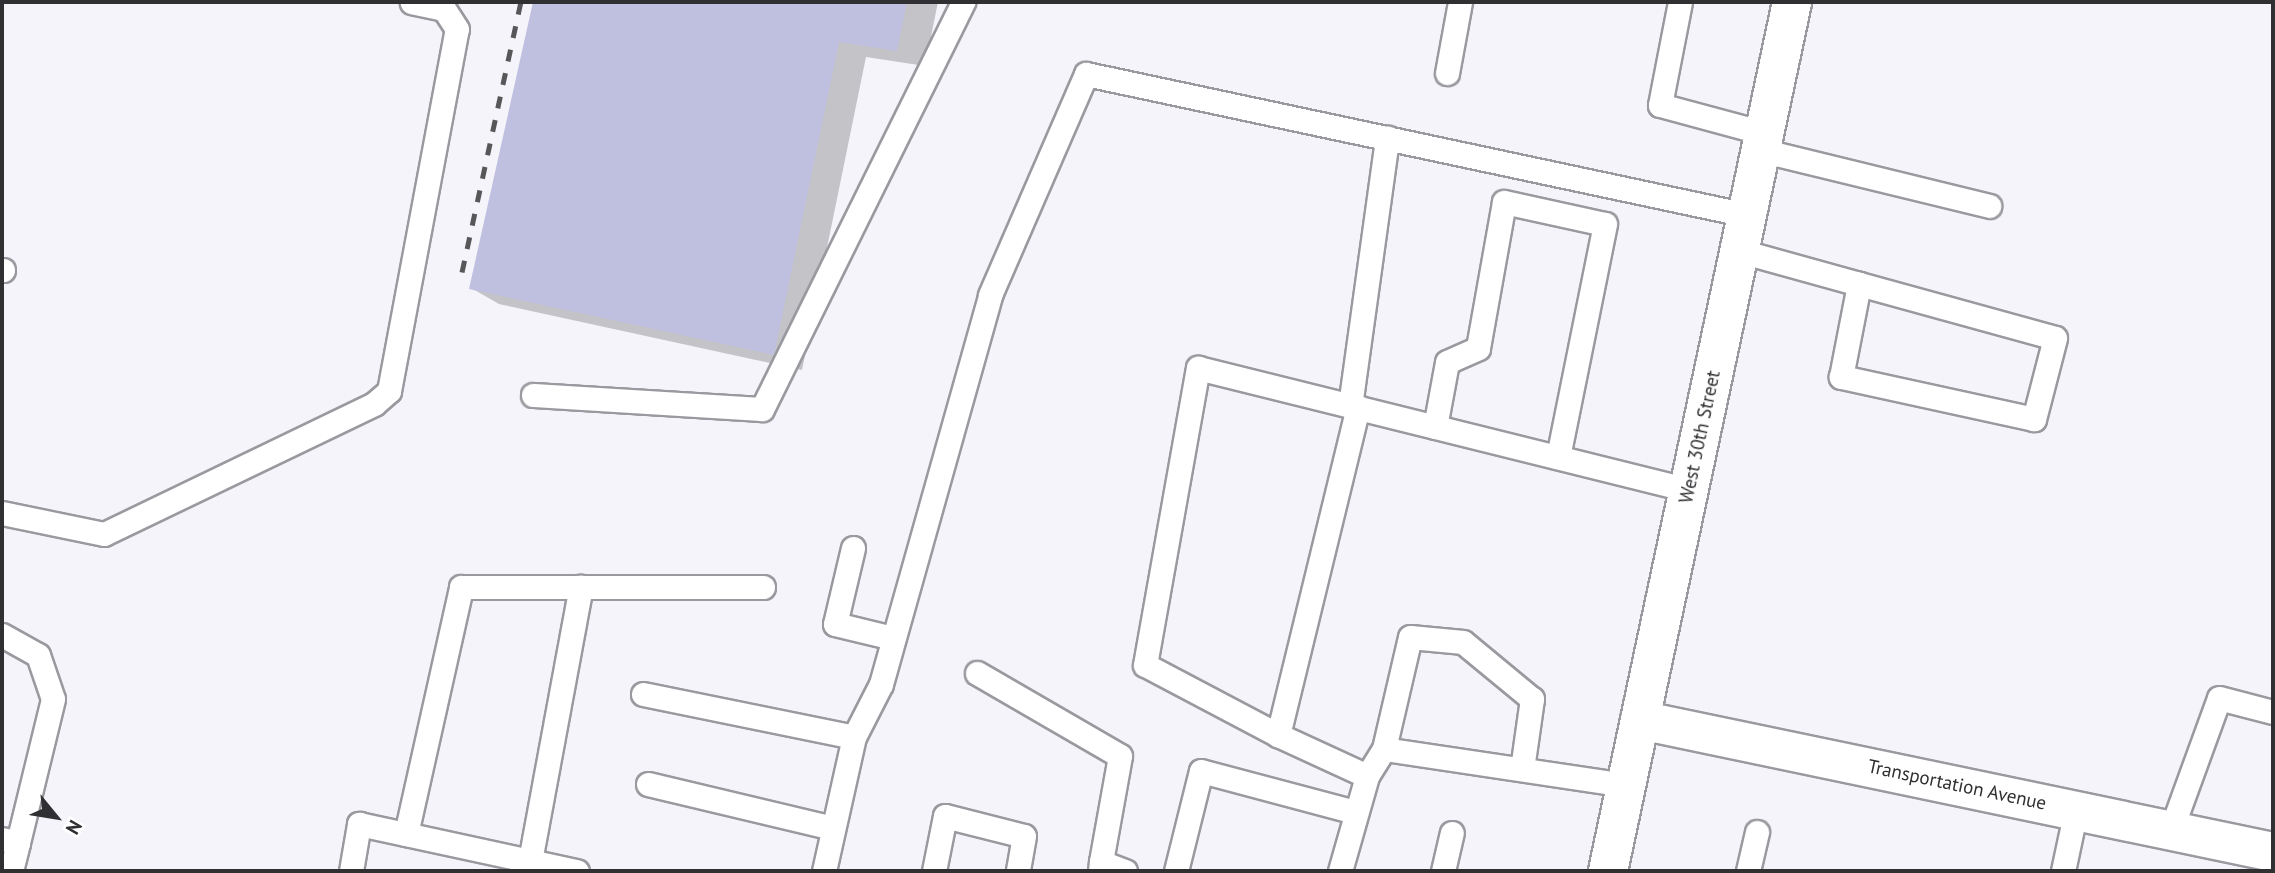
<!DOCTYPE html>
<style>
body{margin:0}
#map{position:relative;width:2275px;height:873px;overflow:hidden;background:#f4f4fa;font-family:"PT Sans",sans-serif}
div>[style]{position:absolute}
.shadow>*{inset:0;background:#0003}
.building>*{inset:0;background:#bfbfe0}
.roads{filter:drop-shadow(2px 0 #99999f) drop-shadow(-2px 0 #99999f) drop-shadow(0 2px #99999f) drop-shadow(0 -2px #99999f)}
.service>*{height:23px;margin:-11.5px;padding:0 11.5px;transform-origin:11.5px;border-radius:11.5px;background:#fff}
.minor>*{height:38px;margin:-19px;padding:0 19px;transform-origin:19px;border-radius:19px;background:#fff}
.tertiary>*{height:38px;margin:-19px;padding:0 19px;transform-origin:19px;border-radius:19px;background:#fff}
.rail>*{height:5px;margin-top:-2.5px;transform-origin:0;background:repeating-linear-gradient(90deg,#57575a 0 12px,transparent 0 24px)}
span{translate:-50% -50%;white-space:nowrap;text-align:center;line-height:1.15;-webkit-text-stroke:5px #fff;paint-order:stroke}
.street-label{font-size:19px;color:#303033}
.frame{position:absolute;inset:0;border:4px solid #303033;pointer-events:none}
.north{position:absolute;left:21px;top:782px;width:70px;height:70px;-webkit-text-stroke:5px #fff;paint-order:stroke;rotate:120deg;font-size:19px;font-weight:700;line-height:28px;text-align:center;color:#303033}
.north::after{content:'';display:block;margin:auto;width:24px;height:32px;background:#303033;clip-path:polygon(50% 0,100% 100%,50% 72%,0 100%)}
</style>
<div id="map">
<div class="shadow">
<div style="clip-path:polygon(535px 2px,938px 2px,925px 66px,866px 57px,802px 370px,499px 304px,471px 288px)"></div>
</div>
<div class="building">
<div style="clip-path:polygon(533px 2px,907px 2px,897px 51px,839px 42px,774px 355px,469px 289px)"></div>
</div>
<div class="roads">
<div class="service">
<div style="left:1680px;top:2px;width:105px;rotate:101deg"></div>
<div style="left:1660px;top:105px;width:108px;rotate:15.1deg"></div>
<div style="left:1447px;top:73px;width:72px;rotate:-79.6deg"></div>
<div style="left:1760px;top:150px;width:236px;rotate:13.7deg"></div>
<div style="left:1740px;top:251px;width:123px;rotate:15.5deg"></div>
<div style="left:1859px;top:284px;width:203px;rotate:15.4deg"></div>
<div style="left:2055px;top:338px;width:84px;rotate:104.5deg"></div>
<div style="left:2034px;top:419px;width:198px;rotate:-167.7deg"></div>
<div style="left:1841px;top:377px;width:95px;rotate:-79deg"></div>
<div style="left:2px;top:270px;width:1px"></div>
<div style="left:533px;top:395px;width:229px;rotate:3.5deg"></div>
<div style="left:762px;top:409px;width:454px;rotate:-63.7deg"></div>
<div style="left:1350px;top:406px;width:271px;rotate:-82.1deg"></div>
<div style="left:1358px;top:407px;width:338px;rotate:103.7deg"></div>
<div style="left:1278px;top:735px;width:150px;rotate:-152.2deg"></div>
<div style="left:1145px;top:665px;width:302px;rotate:-79.9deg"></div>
<div style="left:1198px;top:368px;width:506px;rotate:13.95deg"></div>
<div style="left:1435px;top:427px;width:66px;rotate:-79.5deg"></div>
<div style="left:1447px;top:362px;width:34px;rotate:-24deg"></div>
<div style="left:1478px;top:348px;width:148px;rotate:-79.9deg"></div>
<div style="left:1504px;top:202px;width:103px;rotate:12.3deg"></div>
<div style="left:1605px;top:224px;width:238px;rotate:101.4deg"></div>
<div style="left:2px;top:513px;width:104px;rotate:11.6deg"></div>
<div style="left:104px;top:534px;width:300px;rotate:-25.7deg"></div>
<div style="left:374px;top:404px;width:20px;rotate:-41deg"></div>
<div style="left:389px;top:391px;width:368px;rotate:-79.4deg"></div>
<div style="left:457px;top:29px;width:24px;rotate:-123deg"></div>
<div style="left:444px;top:9px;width:33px;rotate:-168deg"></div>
<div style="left:853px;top:548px;width:78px;rotate:103.3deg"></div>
<div style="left:835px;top:624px;width:60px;rotate:13.6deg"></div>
<div style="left:2px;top:635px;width:41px;rotate:29.1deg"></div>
<div style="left:38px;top:655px;width:46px;rotate:71.2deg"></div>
<div style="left:53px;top:699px;width:148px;rotate:103.7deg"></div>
<div style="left:18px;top:843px;width:16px;rotate:-166deg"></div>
<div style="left:977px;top:673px;width:165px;rotate:30.1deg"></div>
<div style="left:1120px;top:756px;width:108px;rotate:100.2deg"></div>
<div style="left:643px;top:694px;width:215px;rotate:11.5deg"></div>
<div style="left:1278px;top:735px;width:98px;rotate:24.7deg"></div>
<div style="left:1367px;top:776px;width:32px;rotate:-58deg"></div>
<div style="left:1522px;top:769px;width:71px;rotate:-81.9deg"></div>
<div style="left:1532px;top:699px;width:89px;rotate:-140.4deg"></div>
<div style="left:1463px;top:642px;width:53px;rotate:-174.6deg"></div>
<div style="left:1410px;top:637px;width:115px;rotate:103.1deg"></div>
<div style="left:1384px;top:749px;width:245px;rotate:8.5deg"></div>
<div style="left:648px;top:784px;width:190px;rotate:13.4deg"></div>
<div style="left:2171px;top:830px;width:140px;rotate:-70deg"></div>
<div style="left:2219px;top:698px;width:56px;rotate:14.5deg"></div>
<div style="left:406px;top:834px;width:253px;rotate:-77.4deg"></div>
<div style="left:461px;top:587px;width:302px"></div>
<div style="left:530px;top:861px;width:279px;rotate:-79.5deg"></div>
<div style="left:11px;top:871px;width:29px;rotate:-76deg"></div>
<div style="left:351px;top:871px;width:48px;rotate:-80.3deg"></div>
<div style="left:359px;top:824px;width:223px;rotate:12.2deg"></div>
<div style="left:824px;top:871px;width:137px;rotate:-77.4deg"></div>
<div style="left:854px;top:737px;width:59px;rotate:-63deg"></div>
<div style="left:881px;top:684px;width:404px;rotate:-74.3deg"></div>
<div style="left:990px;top:295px;width:241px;rotate:-66.5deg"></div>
<div style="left:1086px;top:74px;width:676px;rotate:12.04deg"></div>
<div style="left:934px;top:871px;width:56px;rotate:-78.7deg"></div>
<div style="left:945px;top:816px;width:81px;rotate:14.2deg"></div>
<div style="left:1024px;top:836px;width:36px;rotate:100deg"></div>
<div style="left:1100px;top:871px;width:9px;rotate:-84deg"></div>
<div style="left:1101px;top:862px;width:26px;rotate:21deg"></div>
<div style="left:1176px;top:871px;width:103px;rotate:-76deg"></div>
<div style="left:1201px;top:771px;width:159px;rotate:14.9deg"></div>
<div style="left:1340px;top:871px;width:99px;rotate:-74.1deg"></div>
<div style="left:1443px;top:871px;width:39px;rotate:-77deg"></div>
<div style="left:1748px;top:871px;width:40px;rotate:-77deg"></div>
<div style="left:2063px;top:871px;width:62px;rotate:-78deg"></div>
</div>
<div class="minor">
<div style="left:1640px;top:720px;width:647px;rotate:11.78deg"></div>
</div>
<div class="tertiary">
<div style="left:1608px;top:871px;width:888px;rotate:-78.04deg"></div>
</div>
</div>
<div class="rail">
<div style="left:462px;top:272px;width:276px;rotate:-77.7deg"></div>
</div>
<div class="street-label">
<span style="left:1700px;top:437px;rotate:-78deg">West 30th Street</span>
<span style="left:1957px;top:785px;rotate:12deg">Transportation Avenue</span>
</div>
<div class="frame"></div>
<div class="north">N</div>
</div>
